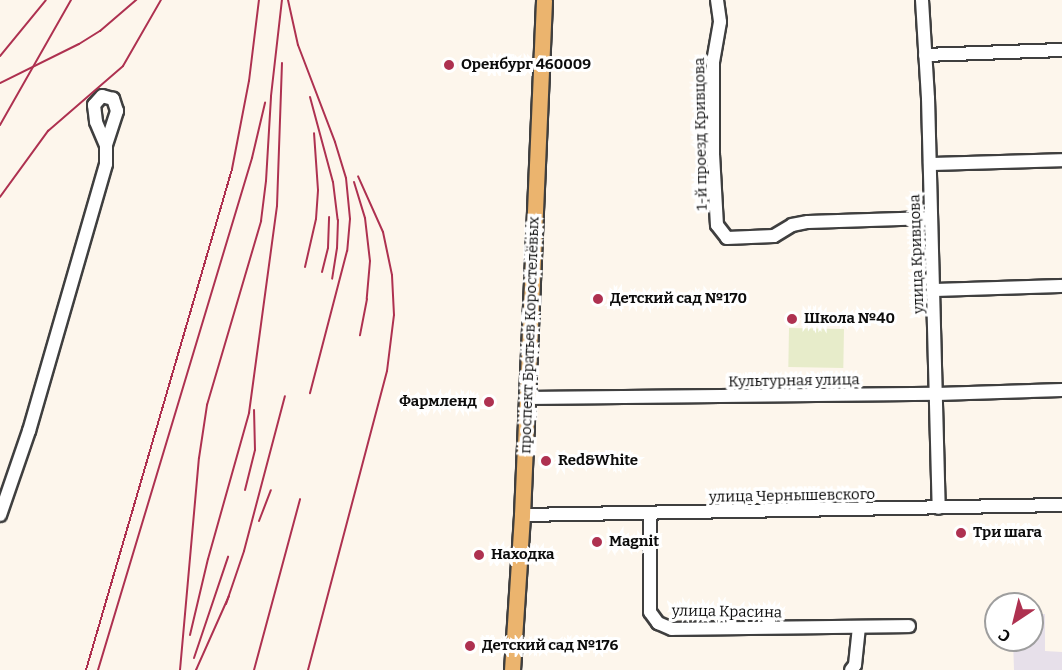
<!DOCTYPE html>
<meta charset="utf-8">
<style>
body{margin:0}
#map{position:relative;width:1062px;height:670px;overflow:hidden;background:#fdf6ec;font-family:Bitter,serif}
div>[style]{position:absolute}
.industrial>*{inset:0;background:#e7e0ea}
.pitch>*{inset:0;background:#e7ecca;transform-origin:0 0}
.roads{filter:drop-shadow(2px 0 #3f3f3f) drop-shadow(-2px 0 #3f3f3f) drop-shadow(0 2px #3f3f3f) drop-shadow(0 -2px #3f3f3f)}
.minor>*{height:12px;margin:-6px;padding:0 6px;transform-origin:6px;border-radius:6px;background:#fff}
.major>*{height:15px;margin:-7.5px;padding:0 7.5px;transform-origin:7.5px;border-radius:7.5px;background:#ebb46e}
.rail>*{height:2px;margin:-1px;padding:0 1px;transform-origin:1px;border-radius:1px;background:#ae3150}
.dots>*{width:16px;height:16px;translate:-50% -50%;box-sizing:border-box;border:3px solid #fff;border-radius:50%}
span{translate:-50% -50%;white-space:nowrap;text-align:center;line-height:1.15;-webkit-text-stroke:6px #fff;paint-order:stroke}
.poi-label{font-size:15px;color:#0c0c0c;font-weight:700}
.left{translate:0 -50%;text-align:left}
.right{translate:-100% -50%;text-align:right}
.street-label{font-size:15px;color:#0c0c0c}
.north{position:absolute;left:984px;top:592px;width:60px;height:60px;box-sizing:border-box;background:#fff;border:2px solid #9e9e9e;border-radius:50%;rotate:215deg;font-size:16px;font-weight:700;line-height:24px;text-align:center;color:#0c0c0c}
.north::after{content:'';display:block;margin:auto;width:21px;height:27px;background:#ae3150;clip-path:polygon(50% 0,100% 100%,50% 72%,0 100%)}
</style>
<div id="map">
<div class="industrial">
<div style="clip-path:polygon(1032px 614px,1045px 614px,1045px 651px,1062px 652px,1062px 670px,1014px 670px,1013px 640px,1032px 640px)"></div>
</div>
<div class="pitch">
<div style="left:789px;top:328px;width:55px;height:39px;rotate:1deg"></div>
</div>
<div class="roads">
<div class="minor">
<div style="left:717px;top:0;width:22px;rotate:82deg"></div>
<div style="left:720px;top:22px;width:41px;rotate:99.9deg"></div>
<div style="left:713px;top:62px;width:92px;rotate:90deg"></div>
<div style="left:713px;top:154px;width:71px;rotate:86.8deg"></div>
<div style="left:717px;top:225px;width:16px;rotate:52deg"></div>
<div style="left:727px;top:238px;width:47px;rotate:-2.4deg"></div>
<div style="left:774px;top:236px;width:21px;rotate:-31deg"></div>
<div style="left:792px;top:225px;width:16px;rotate:-11deg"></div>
<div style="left:808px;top:222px;width:123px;rotate:-1.9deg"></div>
<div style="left:922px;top:0;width:98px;rotate:86.5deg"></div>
<div style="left:928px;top:98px;width:410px;rotate:88.5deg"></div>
<div style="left:925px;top:55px;width:137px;rotate:-2.1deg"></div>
<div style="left:930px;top:164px;width:132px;rotate:-1.7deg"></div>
<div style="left:933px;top:290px;width:129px;rotate:-1.8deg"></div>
<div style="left:527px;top:398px;width:410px;rotate:-0.6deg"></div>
<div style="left:937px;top:394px;width:125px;rotate:-1.8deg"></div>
<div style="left:650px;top:514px;width:98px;rotate:90deg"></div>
<div style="left:650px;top:612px;width:14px;rotate:54deg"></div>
<div style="left:658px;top:623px;width:15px;rotate:23deg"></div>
<div style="left:672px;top:629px;width:237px;rotate:-0.7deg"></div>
<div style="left:0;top:515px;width:89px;rotate:-71deg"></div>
<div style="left:29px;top:431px;width:278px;rotate:-73.9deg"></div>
<div style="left:106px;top:164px;width:19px;rotate:-90deg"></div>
<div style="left:106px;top:145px;width:36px;rotate:-72deg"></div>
<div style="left:117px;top:111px;width:13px;rotate:-108deg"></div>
<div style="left:113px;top:99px;width:11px;rotate:-165deg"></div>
<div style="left:102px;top:96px;width:12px;rotate:132deg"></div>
<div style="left:94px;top:105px;width:17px;rotate:83deg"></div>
<div style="left:96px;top:122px;width:25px;rotate:67deg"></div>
<div style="left:522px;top:515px;width:540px;rotate:-1.06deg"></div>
<div style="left:851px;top:670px;width:6px;rotate:-51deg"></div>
<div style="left:855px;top:665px;width:38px;rotate:-84deg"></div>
</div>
<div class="major">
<div style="left:512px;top:670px;width:155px;rotate:-86.3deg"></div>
<div style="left:522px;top:515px;width:515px;rotate:-87.55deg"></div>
</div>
</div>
<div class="rail">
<div style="left:288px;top:0;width:46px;rotate:77.5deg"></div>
<div style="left:298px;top:45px;width:104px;rotate:69.1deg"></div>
<div style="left:335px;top:142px;width:38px;rotate:73deg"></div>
<div style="left:346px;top:178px;width:41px;rotate:84.4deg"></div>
<div style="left:350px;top:219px;width:32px;rotate:95deg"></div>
<div style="left:347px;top:251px;width:147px;rotate:104.6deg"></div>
<div style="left:0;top:56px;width:72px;rotate:-50.6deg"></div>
<div style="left:0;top:83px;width:88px;rotate:-26.3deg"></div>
<div style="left:79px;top:44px;width:25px;rotate:-32deg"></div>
<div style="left:100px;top:31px;width:48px;rotate:-40.7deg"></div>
<div style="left:310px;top:97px;width:88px;rotate:74.9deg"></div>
<div style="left:333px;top:182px;width:38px;rotate:83deg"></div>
<div style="left:338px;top:220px;width:28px;rotate:92deg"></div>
<div style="left:337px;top:248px;width:31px;rotate:99deg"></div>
<div style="left:0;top:125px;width:144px;rotate:-60.4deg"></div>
<div style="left:354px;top:182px;width:38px;rotate:73deg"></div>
<div style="left:365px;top:218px;width:43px;rotate:83.4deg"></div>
<div style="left:370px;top:261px;width:38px;rotate:95deg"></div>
<div style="left:367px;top:299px;width:37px;rotate:101deg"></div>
<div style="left:0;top:197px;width:82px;rotate:-54deg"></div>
<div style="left:48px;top:131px;width:99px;rotate:-40.9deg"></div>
<div style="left:123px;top:66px;width:76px;rotate:-60.1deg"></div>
<div style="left:305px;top:267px;width:49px;rotate:-77.1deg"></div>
<div style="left:316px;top:219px;width:29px;rotate:-86deg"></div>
<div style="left:318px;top:190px;width:57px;rotate:-94deg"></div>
<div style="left:322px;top:272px;width:25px;rotate:-76deg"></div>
<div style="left:328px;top:248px;width:31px;rotate:-88deg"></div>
<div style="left:245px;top:490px;width:41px;rotate:-76deg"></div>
<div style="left:255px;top:450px;width:40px;rotate:-91.4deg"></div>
<div style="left:259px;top:521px;width:33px;rotate:-69deg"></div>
<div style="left:226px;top:604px;width:56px;rotate:-71.2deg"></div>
<div style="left:244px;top:551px;width:160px;rotate:-75.2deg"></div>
<div style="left:190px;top:635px;width:78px;rotate:-76.7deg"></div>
<div style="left:208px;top:559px;width:152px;rotate:-74.3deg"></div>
<div style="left:249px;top:413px;width:209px;rotate:-82.3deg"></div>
<div style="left:277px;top:206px;width:143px;rotate:-88deg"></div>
<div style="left:194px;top:658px;width:107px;rotate:-71.4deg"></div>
<div style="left:86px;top:670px;width:522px;rotate:-73.75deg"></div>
<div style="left:232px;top:169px;width:90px;rotate:-79.1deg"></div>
<div style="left:249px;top:81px;width:82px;rotate:-83deg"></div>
<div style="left:98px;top:670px;width:535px;rotate:-73.26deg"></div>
<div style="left:252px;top:158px;width:57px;rotate:-76.7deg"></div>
<div style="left:180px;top:670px;width:213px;rotate:-84.9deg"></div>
<div style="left:199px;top:458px;width:54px;rotate:-81.4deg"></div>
<div style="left:207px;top:405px;width:192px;rotate:-73.6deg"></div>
<div style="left:261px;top:221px;width:40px;rotate:-82.9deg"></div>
<div style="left:266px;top:181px;width:85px;rotate:-86.6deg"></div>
<div style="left:271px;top:96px;width:97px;rotate:-83.5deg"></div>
<div style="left:196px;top:670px;width:81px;rotate:-66deg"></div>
<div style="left:254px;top:670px;width:177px;rotate:-74.9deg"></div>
<div style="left:308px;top:670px;width:309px;rotate:-75.2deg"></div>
<div style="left:387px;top:371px;width:56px;rotate:-82.9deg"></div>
<div style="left:394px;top:315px;width:40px;rotate:-92.9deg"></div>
<div style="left:392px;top:275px;width:44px;rotate:-101.8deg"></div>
<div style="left:383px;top:232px;width:61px;rotate:-114.1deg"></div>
</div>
<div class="dots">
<div style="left:449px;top:65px;background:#ae3150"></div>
<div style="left:598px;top:299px;background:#ae3150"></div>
<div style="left:792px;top:319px;background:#ae3150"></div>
<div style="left:489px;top:402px;background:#ae3150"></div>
<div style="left:546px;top:461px;background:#ae3150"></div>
<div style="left:961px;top:533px;background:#ae3150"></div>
<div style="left:597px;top:542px;background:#ae3150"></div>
<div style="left:479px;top:555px;background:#ae3150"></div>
<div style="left:470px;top:646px;background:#ae3150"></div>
</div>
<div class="poi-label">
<span class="left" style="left:461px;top:65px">Оренбург 460009</span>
<span class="left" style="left:610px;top:299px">Детский сад №170</span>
<span class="left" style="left:804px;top:319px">Школа №40</span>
<span class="right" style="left:477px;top:402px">Фармленд</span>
<span class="left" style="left:558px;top:461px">Red&amp;White</span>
<span class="left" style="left:973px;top:533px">Три шага</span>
<span class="left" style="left:609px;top:542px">Magnit</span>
<span class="left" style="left:491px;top:555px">Находка</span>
<span class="left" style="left:482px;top:646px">Детский сад №176</span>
</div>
<div class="street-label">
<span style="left:701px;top:134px;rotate:-91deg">1-й проезд Кривцова</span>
<span style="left:917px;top:254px;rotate:-92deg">улица Кривцова</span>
<span style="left:530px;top:335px;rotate:-88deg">проспект Братьев Коростелёвых</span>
<span style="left:794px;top:381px;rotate:-1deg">Культурная улица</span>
<span style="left:792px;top:496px;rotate:-1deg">улица Чернышевского</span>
<span style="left:727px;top:612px;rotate:1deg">улица Красина</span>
</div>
<div class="north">С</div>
</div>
